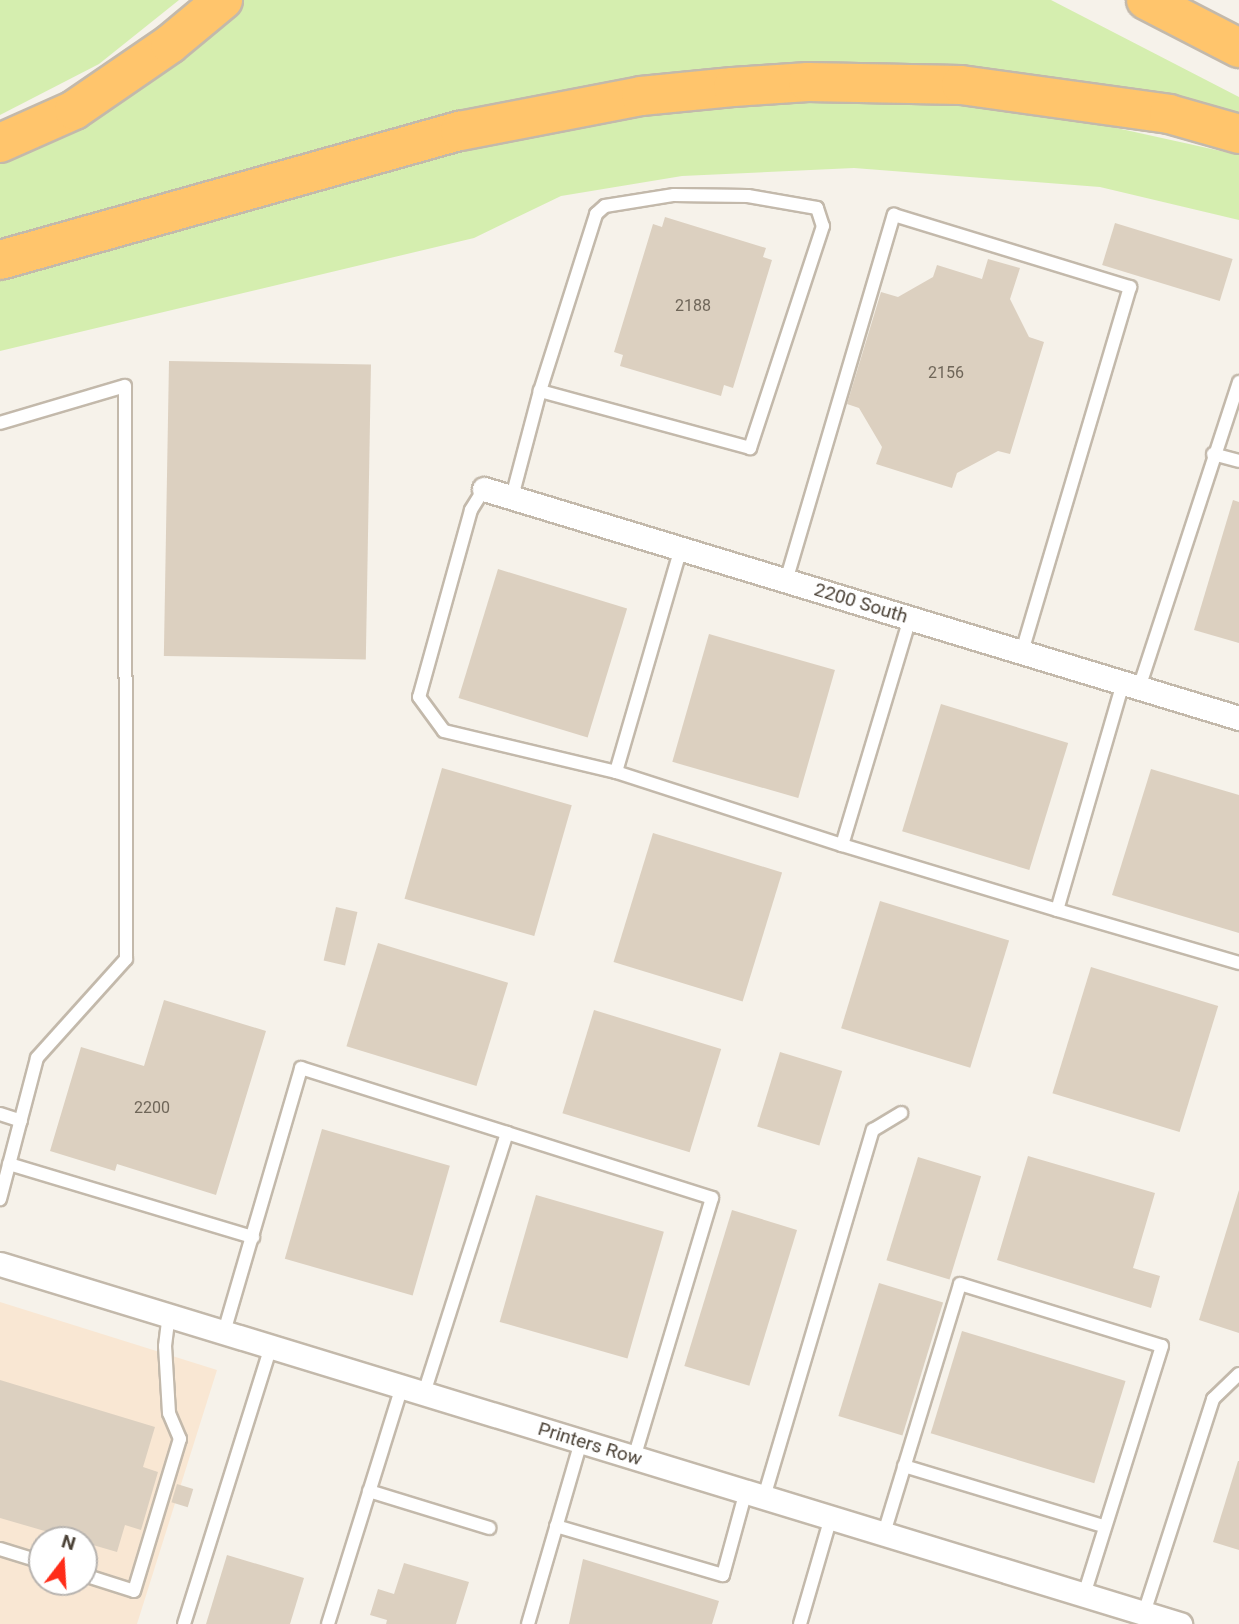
<!DOCTYPE html>
<style>
body{margin:0}
#map{position:relative;width:1239px;height:1624px;overflow:hidden;background:#f6f2ea;font-family:Roboto,sans-serif}
div>[style]{position:absolute}
.commercial>*{inset:0;background:#f9e7d3}
.green>*{inset:0;background:#d5eeaf}
.building>*{inset:0;background:#dcd0c0;transform-origin:0 0}
.roads{filter:drop-shadow(2px 0 #c3b9ab) drop-shadow(-2px 0 #c3b9ab) drop-shadow(0 2px #c3b9ab) drop-shadow(0 -2px #c3b9ab)}
.lane>*{height:12px;margin:-6px;padding:0 6px;transform-origin:6px;border-radius:6px;background:#fff}
.street>*{height:23px;margin:-11.5px;padding:0 11.5px;transform-origin:11.5px;border-radius:11.5px;background:#fff}
.highway>*{height:38px;margin:-19px;padding:0 19px;transform-origin:19px;border-radius:19px;background:#ffc56c}
span{translate:-50% -50%;white-space:nowrap;text-align:center;line-height:1.15;-webkit-text-stroke:5px #fff;paint-order:stroke}
.number-label{font-size:16px;color:#6f6659}
.number-label span{-webkit-text-stroke-width:0}
.street-label{font-size:19px;color:#4b4237}
.north{position:absolute;left:28px;top:1526px;width:70px;height:70px;box-sizing:border-box;background:#fff;border:2px solid #b7b3af;border-radius:50%;rotate:17deg;font-size:19px;font-weight:700;line-height:28px;text-align:center;color:#4b4237}
.north::after{content:'';display:block;margin:auto;width:24px;height:32px;background:#ff2c18;clip-path:polygon(50% 0,100% 100%,50% 72%,0 100%)}
</style>
<div id="map">
<div class="commercial">
<div style="clip-path:polygon(evenodd,0 1302px,217px 1370px,137px 1624px,0 1624px,0 1302px,42px 1540px,84px 1540px,84px 1582px,42px 1582px,42px 1540px)"></div>
</div>
<div class="green">
<div style="clip-path:polygon(0 0,179px 0,99px 64px,0 115px)"></div>
<div style="clip-path:polygon(229px 0,1051px 0,1239px 97px,1239px 114px,1072px 81px,965px 68px,375px 136px,0 239px,0 153px)"></div>
<div style="clip-path:polygon(787px 100px,890px 100px,1053px 114px,1239px 155px,1239px 220px,1100px 187px,854px 168px,682px 176px,561px 196px,474px 238px,0 351px,0 273px,496px 138px,635px 113px)"></div>
</div>
<div class="building">
<div style="clip-path:polygon(665px 217px,766px 248px,763px 257px,772px 260px,733px 388px,724px 385px,721px 396px,620px 366px,623px 355px,614px 352px,653px 224px,662px 227px)"></div>
<div style="left:1115px;top:223px;width:123px;height:44px;rotate:17deg"></div>
<div style="clip-path:polygon(988px 259px,1020px 268px,1010px 299px,1029px 337px,1044px 342px,1010px 454px,998px 451px,957px 473px,952px 488px,876px 464px,882px 447px,859px 408px,847px 404px,881px 292px,898px 297px,933px 277px,937px 265px,982px 279px)"></div>
<div style="left:169px;top:361px;width:202px;height:295px;rotate:1deg"></div>
<div style="clip-path:polygon(1233px 500px,1239px 502px,1239px 643px,1194px 630px)"></div>
<div style="left:498px;top:569px;width:135px;height:135px;rotate:17deg"></div>
<div style="left:709px;top:634px;width:131px;height:133px;rotate:16deg"></div>
<div style="left:941px;top:704px;width:133px;height:133px;rotate:17deg"></div>
<div style="left:442px;top:768px;width:135px;height:136px;rotate:16deg"></div>
<div style="clip-path:polygon(1151px 769px,1239px 795px,1239px 933px,1112px 895px)"></div>
<div style="left:653px;top:833px;width:135px;height:135px;rotate:17deg"></div>
<div style="left:880px;top:901px;width:135px;height:133px;rotate:17deg"></div>
<div style="left:336px;top:907px;width:22px;height:55px;rotate:13deg"></div>
<div style="left:378px;top:943px;width:136px;height:108px;rotate:17deg"></div>
<div style="left:1091px;top:967px;width:133px;height:132px;rotate:17deg"></div>
<div style="clip-path:polygon(164px 1000px,266px 1031px,216px 1195px,117px 1164px,115px 1171px,50px 1151px,81px 1047px,144px 1066px)"></div>
<div style="left:594px;top:1010px;width:133px;height:108px;rotate:17deg"></div>
<div style="left:780px;top:1052px;width:65px;height:78px;rotate:17deg"></div>
<div style="left:322px;top:1129px;width:133px;height:135px;rotate:16deg"></div>
<div style="clip-path:polygon(1028px 1156px,1155px 1193px,1133px 1268px,1160px 1276px,1151px 1308px,997px 1260px)"></div>
<div style="left:918px;top:1157px;width:66px;height:108px;rotate:17deg"></div>
<div style="clip-path:polygon(1239px 1190px,1239px 1333px,1199px 1320px)"></div>
<div style="left:536px;top:1195px;width:133px;height:132px;rotate:16deg"></div>
<div style="left:732px;top:1210px;width:68px;height:163px;rotate:17deg"></div>
<div style="left:879px;top:1283px;width:67px;height:139px;rotate:17deg"></div>
<div style="left:962px;top:1331px;width:171px;height:107px;rotate:17deg"></div>
<div style="clip-path:polygon(0 1380px,155px 1427px,143px 1467px,158px 1472px,141px 1530px,125px 1525px,117px 1552px,0 1518px)"></div>
<div style="clip-path:polygon(1238px 1461px,1239px 1461px,1239px 1550px,1213px 1542px)"></div>
<div style="left:177px;top:1484px;width:17px;height:19px;rotate:17deg"></div>
<div style="clip-path:polygon(227px 1555px,304px 1578px,290px 1624px,206px 1624px)"></div>
<div style="clip-path:polygon(583px 1559px,719px 1601px,712px 1624px,569px 1624px)"></div>
<div style="clip-path:polygon(404px 1563px,469px 1582px,456px 1624px,386px 1624px,387px 1620px,370px 1615px,378px 1589px,394px 1594px)"></div>
</div>
<div class="roads">
<div class="lane">
<div style="left:0;top:423px;width:130px;rotate:-16.5deg"></div>
<div style="left:125px;top:386px;width:573px;rotate:89.9deg"></div>
<div style="left:126px;top:959px;width:133px;rotate:132deg"></div>
<div style="left:37px;top:1058px;width:146px;rotate:104.7deg"></div>
<div style="left:1213px;top:454px;width:27px;rotate:15deg"></div>
<div style="left:484px;top:489px;width:25px;rotate:122deg"></div>
<div style="left:471px;top:510px;width:194px;rotate:105.5deg"></div>
<div style="left:419px;top:697px;width:42px;rotate:53.7deg"></div>
<div style="left:444px;top:731px;width:177px;rotate:13.4deg"></div>
<div style="left:512px;top:497px;width:110px;rotate:-75.2deg"></div>
<div style="left:540px;top:391px;width:186px;rotate:-72.4deg"></div>
<div style="left:596px;top:214px;width:12px;rotate:-42deg"></div>
<div style="left:605px;top:206px;width:70px;rotate:-9.1deg"></div>
<div style="left:674px;top:195px;width:74px;rotate:0.8deg"></div>
<div style="left:748px;top:196px;width:70px;rotate:9.9deg"></div>
<div style="left:817px;top:208px;width:19px;rotate:72deg"></div>
<div style="left:823px;top:226px;width:234px;rotate:108.2deg"></div>
<div style="left:750px;top:448px;width:218px;rotate:-164.8deg"></div>
<div style="left:681px;top:548px;width:233px;rotate:106.2deg"></div>
<div style="left:616px;top:772px;width:237px;rotate:17.9deg"></div>
<div style="left:842px;top:845px;width:237px;rotate:-73.3deg"></div>
<div style="left:786px;top:581px;width:382px;rotate:-73.6deg"></div>
<div style="left:894px;top:215px;width:247px;rotate:17deg"></div>
<div style="left:1130px;top:287px;width:381px;rotate:106.5deg"></div>
<div style="left:1123px;top:683px;width:236px;rotate:106.2deg"></div>
<div style="left:1057px;top:910px;width:190px;rotate:16.2deg"></div>
<div style="left:1139px;top:688px;width:322px;rotate:-71.9deg"></div>
<div style="left:842px;top:845px;width:225px;rotate:16.8deg"></div>
<div style="left:0;top:1114px;width:22px;rotate:18deg"></div>
<div style="left:507px;top:1133px;width:215px;rotate:17.6deg"></div>
<div style="left:712px;top:1198px;width:271px;rotate:106.7deg"></div>
<div style="left:9px;top:1164px;width:255px;rotate:16.7deg"></div>
<div style="left:224px;top:1332px;width:275px;rotate:-73.7deg"></div>
<div style="left:301px;top:1068px;width:216px;rotate:17.5deg"></div>
<div style="left:507px;top:1133px;width:273px;rotate:107.7deg"></div>
<div style="left:904px;top:1466px;width:208px;rotate:16.8deg"></div>
<div style="left:369px;top:1491px;width:126px;rotate:17.1deg"></div>
<div style="left:764px;top:1497px;width:383px;rotate:-73.5deg"></div>
<div style="left:873px;top:1130px;width:33px;rotate:-31deg"></div>
<div style="left:556px;top:1526px;width:174px;rotate:16.4deg"></div>
<div style="left:723px;top:1575px;width:87px;rotate:-74.7deg"></div>
<div style="left:884px;top:1533px;width:260px;rotate:-73deg"></div>
<div style="left:960px;top:1284px;width:211px;rotate:17.1deg"></div>
<div style="left:1162px;top:1346px;width:261px;rotate:107.4deg"></div>
<div style="left:0;top:1549px;width:44px;rotate:17.2deg"></div>
<div style="left:84px;top:1575px;width:52px;rotate:17.7deg"></div>
<div style="left:134px;top:1591px;width:159px;rotate:-73.2deg"></div>
<div style="left:180px;top:1439px;width:28px;rotate:-113deg"></div>
<div style="left:169px;top:1413px;width:67px;rotate:-93.4deg"></div>
<div style="left:165px;top:1346px;width:31px;rotate:-83deg"></div>
<div style="left:1144px;top:1613px;width:225px;rotate:-72.1deg"></div>
<div style="left:1213px;top:1399px;width:36px;rotate:-44deg"></div>
<div style="left:184px;top:1624px;width:290px;rotate:-72.6deg"></div>
<div style="left:328px;top:1624px;width:248px;rotate:-72.7deg"></div>
<div style="left:528px;top:1624px;width:191px;rotate:-73.8deg"></div>
<div style="left:800px;top:1624px;width:111px;rotate:-73.8deg"></div>
</div>
<div class="street">
<div style="left:484px;top:489px;width:789px;rotate:16.87deg"></div>
<div style="left:0;top:1264px;width:1234px;rotate:16.97deg"></div>
</div>
<div class="highway">
<div style="left:1146px;top:0;width:105px;rotate:27.3deg"></div>
<div style="left:0;top:143px;width:81px;rotate:-24deg"></div>
<div style="left:74px;top:110px;width:116px;rotate:-34.5deg"></div>
<div style="left:170px;top:44px;width:69px;rotate:-39.7deg"></div>
<div style="left:0;top:260px;width:478px;rotate:-15.7deg"></div>
<div style="left:460px;top:131px;width:184px;rotate:-10.9deg"></div>
<div style="left:641px;top:96px;width:92px;rotate:-5.6deg"></div>
<div style="left:733px;top:87px;width:75px;rotate:-3.8deg"></div>
<div style="left:808px;top:82px;width:153px;rotate:1.1deg"></div>
<div style="left:961px;top:85px;width:210px;rotate:7.9deg"></div>
<div style="left:1169px;top:114px;width:73px;rotate:15.9deg"></div>
</div>
</div>
<div class="number-label">
<span style="left:693px;top:306px">2188</span>
<span style="left:946px;top:373px">2156</span>
<span style="left:152px;top:1108px">2200</span>
</div>
<div class="street-label">
<span style="left:861px;top:603px;rotate:17deg">2200 South</span>
<span style="left:590px;top:1444px;rotate:17deg">Printers Row</span>
</div>
<div class="north">N</div>
</div>
